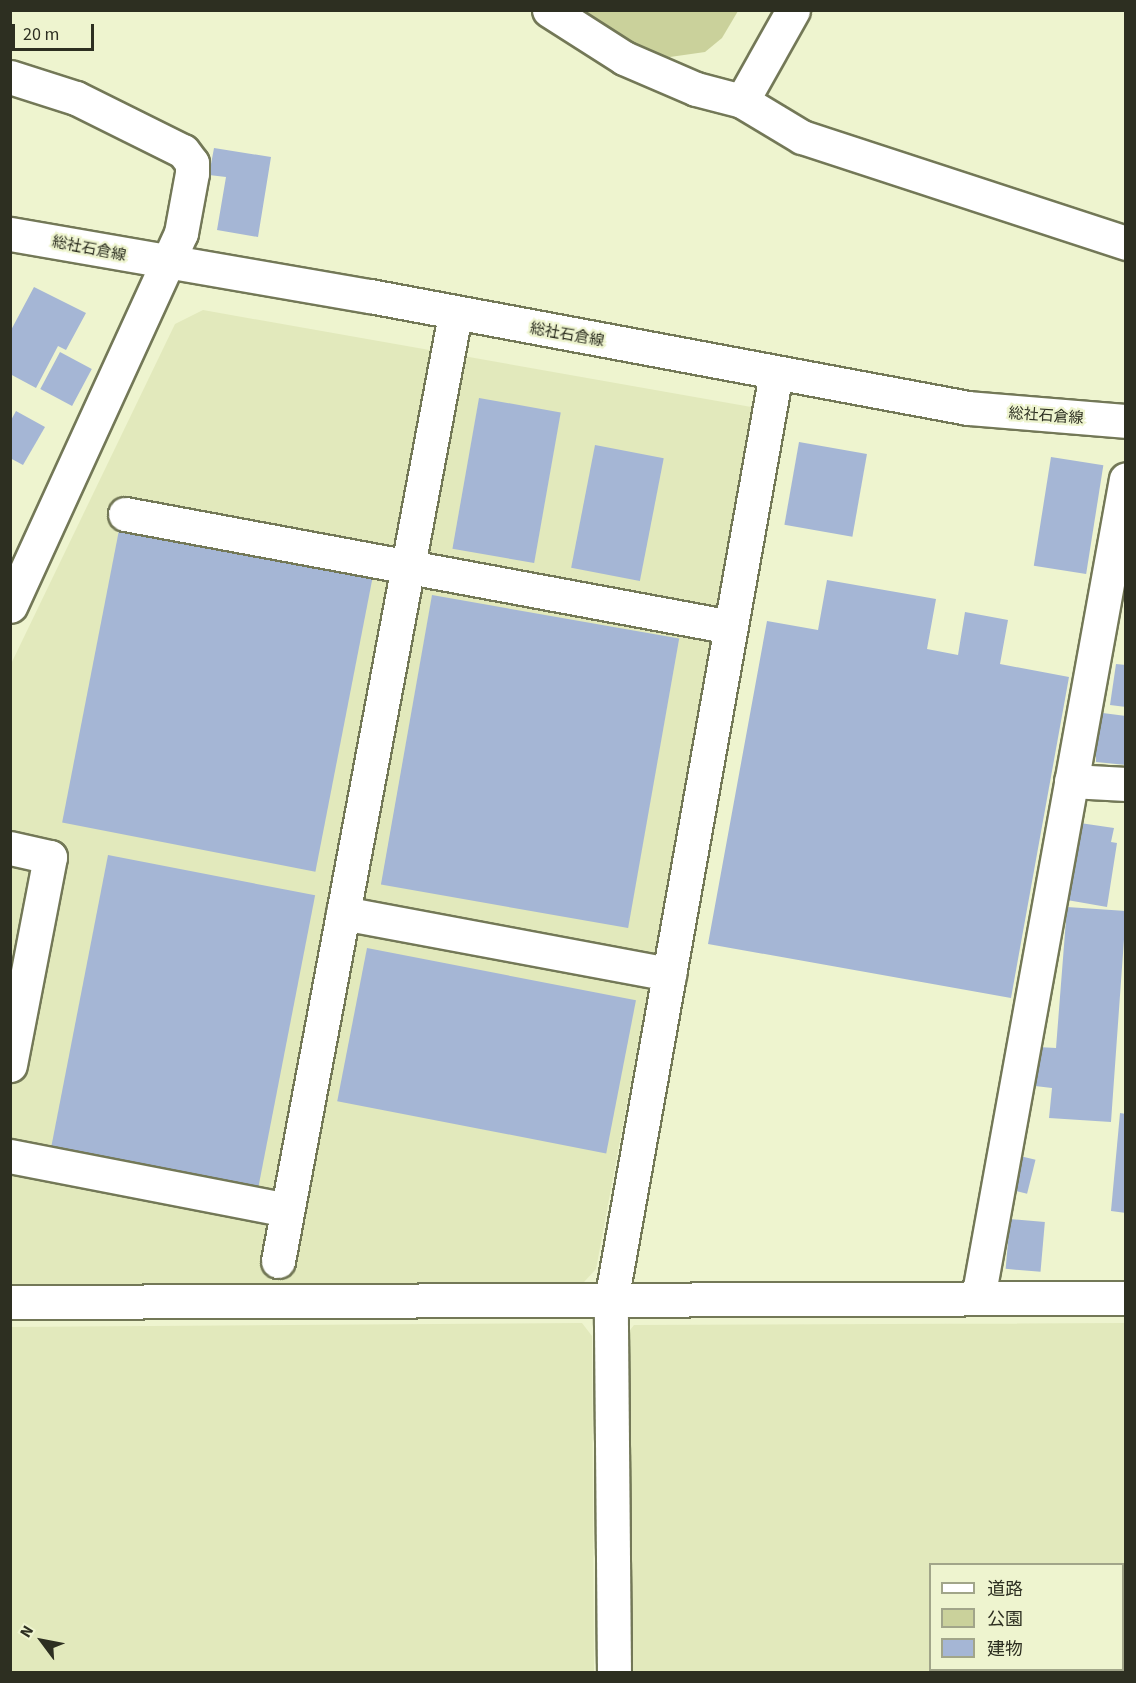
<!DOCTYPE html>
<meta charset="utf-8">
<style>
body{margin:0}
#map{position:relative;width:1136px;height:1683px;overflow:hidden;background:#eef4cf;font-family:"Source Sans 3","Noto Sans JP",sans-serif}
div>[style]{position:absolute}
.built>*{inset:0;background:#e2e9bc}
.green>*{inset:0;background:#cad19b}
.building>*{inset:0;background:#a5b6d5;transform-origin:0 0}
.roads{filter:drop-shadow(2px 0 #737857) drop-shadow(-2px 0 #737857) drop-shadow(0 2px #737857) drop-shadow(0 -2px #737857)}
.minor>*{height:33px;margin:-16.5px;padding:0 16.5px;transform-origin:16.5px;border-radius:16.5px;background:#fff}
.major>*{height:33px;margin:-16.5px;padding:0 16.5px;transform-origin:16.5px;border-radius:16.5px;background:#fff}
span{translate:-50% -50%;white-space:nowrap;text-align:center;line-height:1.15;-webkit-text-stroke:4.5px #eef4cf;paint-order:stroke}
.street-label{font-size:15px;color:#2d2f21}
.frame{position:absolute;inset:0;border:12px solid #2d2f21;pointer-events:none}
.legend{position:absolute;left:929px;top:1563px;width:195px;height:108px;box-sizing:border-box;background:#eef4cf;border:2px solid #a1a589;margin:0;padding:8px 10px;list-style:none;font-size:18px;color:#2d2f21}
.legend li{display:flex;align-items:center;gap:12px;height:30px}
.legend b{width:30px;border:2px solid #a1a589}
.north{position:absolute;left:12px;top:1611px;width:60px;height:60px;-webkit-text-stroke:4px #eef4cf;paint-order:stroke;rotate:302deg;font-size:16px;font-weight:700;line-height:24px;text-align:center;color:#2d2f21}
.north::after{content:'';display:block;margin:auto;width:21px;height:27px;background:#2d2f21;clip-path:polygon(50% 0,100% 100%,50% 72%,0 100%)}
.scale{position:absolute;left:12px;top:24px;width:82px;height:27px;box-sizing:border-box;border:3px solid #2d2f21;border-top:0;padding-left:8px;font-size:18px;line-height:21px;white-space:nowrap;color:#2d2f21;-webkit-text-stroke:4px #eef4cf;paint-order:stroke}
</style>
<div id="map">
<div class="built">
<div style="clip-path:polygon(203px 310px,757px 408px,596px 1269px,584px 1282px,11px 1286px,10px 666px,175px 324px)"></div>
<div style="clip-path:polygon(582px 1323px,592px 1336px,594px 1672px,11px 1672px,11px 1327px)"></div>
<div style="clip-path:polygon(evenodd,1125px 1323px,1125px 1672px,623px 1672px,623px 1339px,634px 1325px,1125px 1323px,930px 1564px,1122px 1564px,1122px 1670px,930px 1670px,930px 1564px)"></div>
</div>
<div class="green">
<div style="clip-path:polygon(574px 11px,738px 11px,722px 38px,705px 52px,670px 57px,649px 53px)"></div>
</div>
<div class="building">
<div style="clip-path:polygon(214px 148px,271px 157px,258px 237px,217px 230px,226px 177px,209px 175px)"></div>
<div style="clip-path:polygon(34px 287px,86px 313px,66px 350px,58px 346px,36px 388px,10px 374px,10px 332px)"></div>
<div style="left:60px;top:352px;width:36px;height:42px;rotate:28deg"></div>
<div style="left:479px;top:398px;width:83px;height:153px;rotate:10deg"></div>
<div style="clip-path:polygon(16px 411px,45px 427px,23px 465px,10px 458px,10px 422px)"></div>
<div style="left:799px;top:442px;width:69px;height:84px;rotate:10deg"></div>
<div style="left:595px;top:445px;width:70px;height:125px;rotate:11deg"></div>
<div style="left:1051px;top:457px;width:53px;height:110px;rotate:9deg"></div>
<div style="left:119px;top:530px;width:258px;height:298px;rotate:11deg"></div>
<div style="clip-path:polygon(827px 580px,936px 599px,927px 649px,958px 655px,965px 612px,1008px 620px,1000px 664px,1069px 677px,1011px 998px,708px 944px,767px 621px,818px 630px)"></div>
<div style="left:432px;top:595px;width:251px;height:294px;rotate:10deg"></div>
<div style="clip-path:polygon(1116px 664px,1126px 665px,1126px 707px,1110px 705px)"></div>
<div style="clip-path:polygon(1095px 712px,1126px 716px,1126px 765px,1096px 762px,1096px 755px,1090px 754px)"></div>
<div style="clip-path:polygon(1080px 823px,1114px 828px,1111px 842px,1117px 843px,1107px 907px,1067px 900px)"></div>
<div style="left:108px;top:855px;width:211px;height:299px;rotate:11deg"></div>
<div style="clip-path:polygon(1067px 907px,1126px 911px,1111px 1122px,1049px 1118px,1052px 1088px,1035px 1086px,1038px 1047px,1056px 1048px)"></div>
<div style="left:367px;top:948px;width:274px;height:156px;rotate:11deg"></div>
<div style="clip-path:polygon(1120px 1113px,1126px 1114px,1126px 1213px,1111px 1211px)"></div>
<div style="left:1020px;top:1156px;width:16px;height:35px;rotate:14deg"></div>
<div style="left:1010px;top:1219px;width:35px;height:50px;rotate:5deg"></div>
</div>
<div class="roads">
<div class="minor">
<div style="left:549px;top:10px;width:89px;rotate:32.6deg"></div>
<div style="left:624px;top:58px;width:78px;rotate:23.3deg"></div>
<div style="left:696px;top:89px;width:48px;rotate:14.6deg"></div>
<div style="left:742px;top:101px;width:70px;rotate:31deg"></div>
<div style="left:802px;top:137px;width:341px;rotate:18.1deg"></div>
<div style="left:10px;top:77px;width:69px;rotate:17.7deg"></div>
<div style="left:76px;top:98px;width:119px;rotate:26.4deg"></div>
<div style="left:183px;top:151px;width:15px;rotate:53deg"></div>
<div style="left:192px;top:163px;width:10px;rotate:90deg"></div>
<div style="left:192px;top:173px;width:61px;rotate:100.4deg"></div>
<div style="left:181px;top:233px;width:410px;rotate:114.6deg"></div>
<div style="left:742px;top:101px;width:104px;rotate:-60.7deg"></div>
<div style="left:125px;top:514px;width:616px;rotate:10.56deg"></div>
<div style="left:1071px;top:781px;width:55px;rotate:3.1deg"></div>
<div style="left:10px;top:848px;width:41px;rotate:12.7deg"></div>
<div style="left:50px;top:857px;width:212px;rotate:100.9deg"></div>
<div style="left:343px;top:913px;width:332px;rotate:10.6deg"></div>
<div style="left:10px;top:1156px;width:282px;rotate:11deg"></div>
<div style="left:278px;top:1261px;width:963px;rotate:-79.41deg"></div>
<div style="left:978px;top:1298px;width:832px;rotate:-79.76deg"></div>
<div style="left:10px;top:1302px;width:1116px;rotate:-0.21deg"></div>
<div style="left:614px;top:1672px;width:371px;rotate:-90.5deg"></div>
<div style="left:611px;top:1301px;width:943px;rotate:-79.92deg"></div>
</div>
<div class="major">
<div style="left:10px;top:234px;width:365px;rotate:9.8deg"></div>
<div style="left:370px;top:296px;width:608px;rotate:10.61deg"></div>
<div style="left:968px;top:408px;width:159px;rotate:4.7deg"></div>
</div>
</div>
<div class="street-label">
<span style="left:89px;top:249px;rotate:11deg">総社石倉線</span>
<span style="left:567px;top:335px;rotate:10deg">総社石倉線</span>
<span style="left:1046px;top:416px;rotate:4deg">総社石倉線</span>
</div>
<div class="frame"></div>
<ul class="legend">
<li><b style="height:8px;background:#fff"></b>道路</li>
<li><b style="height:16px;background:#cad19b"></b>公園</li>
<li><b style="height:16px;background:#a5b6d5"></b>建物</li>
</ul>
<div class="north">N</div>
<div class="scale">20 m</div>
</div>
